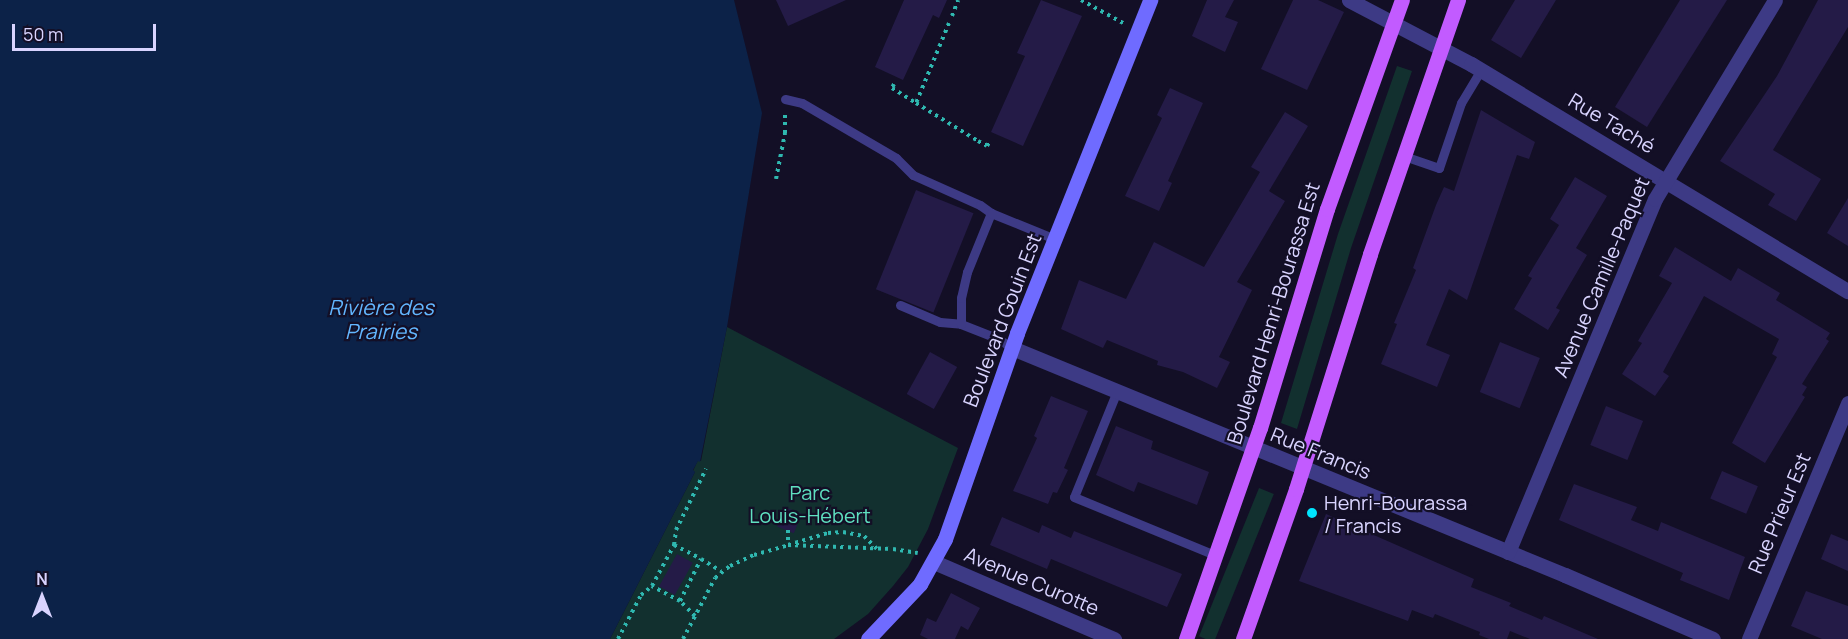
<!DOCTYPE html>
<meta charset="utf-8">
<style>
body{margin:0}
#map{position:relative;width:1848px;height:639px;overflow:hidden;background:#130f26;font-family:Manrope,sans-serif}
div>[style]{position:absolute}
.green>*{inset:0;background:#12302f;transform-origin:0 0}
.water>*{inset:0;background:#0c2248}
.building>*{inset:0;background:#241b47;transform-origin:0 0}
.path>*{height:4px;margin-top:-2px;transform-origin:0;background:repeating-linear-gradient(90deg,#2fb8b0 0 3px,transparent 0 7.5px)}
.lane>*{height:9px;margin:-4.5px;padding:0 4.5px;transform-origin:4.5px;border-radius:4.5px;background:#3d3a85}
.street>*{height:15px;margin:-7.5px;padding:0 7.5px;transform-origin:7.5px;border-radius:7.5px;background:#3d3a85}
.secondary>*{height:15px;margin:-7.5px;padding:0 7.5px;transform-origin:7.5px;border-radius:7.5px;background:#6f6bff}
.primary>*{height:15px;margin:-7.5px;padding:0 7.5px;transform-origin:7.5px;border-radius:7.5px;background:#c25bff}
.dots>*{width:16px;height:16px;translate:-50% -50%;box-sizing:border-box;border:3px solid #130f26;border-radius:50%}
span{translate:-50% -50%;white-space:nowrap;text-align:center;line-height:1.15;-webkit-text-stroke:4.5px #130f26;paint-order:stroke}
.street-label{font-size:20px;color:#d9d4ff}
.park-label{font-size:20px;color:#5fe0c0}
.poi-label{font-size:20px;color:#d9d4ff}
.left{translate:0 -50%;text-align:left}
.water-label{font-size:21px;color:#62b6ff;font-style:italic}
.north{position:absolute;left:12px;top:567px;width:60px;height:60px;-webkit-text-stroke:4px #130f26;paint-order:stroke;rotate:0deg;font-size:16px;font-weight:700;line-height:24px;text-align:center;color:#d9d4ff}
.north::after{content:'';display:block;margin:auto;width:21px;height:27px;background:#d9d4ff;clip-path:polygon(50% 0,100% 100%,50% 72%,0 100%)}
.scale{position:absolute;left:12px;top:24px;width:144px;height:27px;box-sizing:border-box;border:3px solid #d9d4ff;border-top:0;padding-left:8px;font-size:18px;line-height:21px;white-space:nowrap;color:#d9d4ff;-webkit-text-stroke:4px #130f26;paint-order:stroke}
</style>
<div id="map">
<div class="green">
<div style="clip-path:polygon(1397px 66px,1412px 71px,1351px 248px,1297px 429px,1281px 423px,1338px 234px)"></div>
<div style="clip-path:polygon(727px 327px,958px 448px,928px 529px,908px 567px,893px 586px,868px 614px,834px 639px,610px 639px,695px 472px,693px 471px,698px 460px,701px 461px)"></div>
<div style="left:1259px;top:488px;width:16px;height:160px;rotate:22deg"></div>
</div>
<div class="water">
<div style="clip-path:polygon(0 0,734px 0,762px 113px,727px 327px,700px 462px,698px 461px,693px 470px,695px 472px,610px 639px,0 639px)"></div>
</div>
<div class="building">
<div style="clip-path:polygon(776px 0,846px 0,788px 26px)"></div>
<div style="clip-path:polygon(904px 0,947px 0,939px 18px,933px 15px,903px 80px,875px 67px)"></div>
<div style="clip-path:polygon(1041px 0,1082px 16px,1023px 146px,991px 132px,1025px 56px,1017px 53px)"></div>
<div style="clip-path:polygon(1207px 0,1234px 0,1225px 17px,1238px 22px,1225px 52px,1192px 36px)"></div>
<div style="clip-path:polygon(1293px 0,1318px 0,1344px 12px,1307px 90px,1261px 69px)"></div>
<div style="clip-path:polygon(1515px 0,1556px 0,1521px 58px,1491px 40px)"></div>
<div style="clip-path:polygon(1680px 0,1727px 0,1647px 127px,1615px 107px)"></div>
<div style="clip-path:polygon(1818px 0,1848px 0,1848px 27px,1773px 150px,1821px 179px,1796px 221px,1768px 205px,1775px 194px,1720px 161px,1777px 76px)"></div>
<div style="clip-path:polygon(1170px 88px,1203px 103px,1168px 181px,1172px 183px,1159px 211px,1125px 196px,1162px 118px,1157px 115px)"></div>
<div style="clip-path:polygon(1481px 110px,1535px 142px,1529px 159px,1517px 155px,1467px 300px,1449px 289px,1426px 345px,1450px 355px,1437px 387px,1381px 364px,1397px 324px,1394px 323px,1416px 270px,1413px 268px,1436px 205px,1444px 187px,1454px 191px)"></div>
<div style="clip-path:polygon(1285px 112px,1308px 126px,1269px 191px,1285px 201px,1237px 282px,1252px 290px,1219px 357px,1230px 362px,1217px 388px,1183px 372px,1157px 365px,1158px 361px,1107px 340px,1103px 348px,1061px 329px,1079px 280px,1126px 299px,1154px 242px,1204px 267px,1260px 172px,1251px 167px)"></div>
<div style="clip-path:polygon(1575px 177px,1607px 196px,1576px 248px,1587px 255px,1556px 308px,1560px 310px,1548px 330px,1514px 309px,1532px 278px,1528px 276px,1559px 225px,1550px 219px)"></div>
<div style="left:916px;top:190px;width:62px;height:107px;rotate:22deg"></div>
<div style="clip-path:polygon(1848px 198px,1848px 246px,1827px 233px)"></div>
<div style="clip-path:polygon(1675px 247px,1731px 281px,1738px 268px,1780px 293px,1776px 300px,1830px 333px,1826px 339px,1829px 341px,1802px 384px,1807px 387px,1802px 395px,1805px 397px,1765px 463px,1732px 443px,1777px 357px,1772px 354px,1779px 339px,1704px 296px,1663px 372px,1669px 376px,1655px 396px,1622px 374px,1642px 343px,1638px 341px,1672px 283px,1659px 276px)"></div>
<div style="left:1500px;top:342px;width:43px;height:54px;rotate:22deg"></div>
<div style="left:930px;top:352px;width:31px;height:48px;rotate:29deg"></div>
<div style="clip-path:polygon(1051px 396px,1088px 411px,1064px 468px,1068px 470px,1057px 493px,1053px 492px,1048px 504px,1013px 491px,1037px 438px,1034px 436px)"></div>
<div style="left:1606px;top:406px;width:40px;height:42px;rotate:22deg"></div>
<div style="clip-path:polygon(1116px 426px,1153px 441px,1151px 449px,1209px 472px,1197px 505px,1138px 482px,1134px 492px,1096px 475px)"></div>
<div style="left:1722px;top:471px;width:39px;height:30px;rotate:23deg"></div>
<div style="clip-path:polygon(1574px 484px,1637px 507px,1631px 520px,1658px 531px,1661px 522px,1745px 557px,1729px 600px,1680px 580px,1683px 573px,1559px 520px)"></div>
<div style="left:785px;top:507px;width:18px;height:21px;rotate:22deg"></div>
<div style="clip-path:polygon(1326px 514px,1474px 579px,1471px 587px,1511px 603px,1509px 606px,1542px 620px,1544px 616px,1598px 639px,1530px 639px,1510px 631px,1507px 639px,1489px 639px,1479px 635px,1480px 632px,1435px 614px,1433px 618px,1412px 610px,1408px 621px,1299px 581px)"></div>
<div style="clip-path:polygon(1002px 517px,1039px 533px,1042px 525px,1071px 538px,1074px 531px,1182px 574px,1167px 607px,1051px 559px,1047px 569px,990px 545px)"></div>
<div style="clip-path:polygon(1831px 534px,1848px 541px,1848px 571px,1821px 559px)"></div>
<div style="left:677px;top:554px;width:18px;height:37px;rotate:29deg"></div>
<div style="clip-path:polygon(1806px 591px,1848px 606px,1848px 639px,1822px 639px,1791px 626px)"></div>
<div style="clip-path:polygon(951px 593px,980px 608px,968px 630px,961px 626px,955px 639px,928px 639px,920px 635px,927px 618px,936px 622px)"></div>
</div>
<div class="path">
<div style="left:1081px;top:0;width:48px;rotate:28.7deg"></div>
<div style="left:952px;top:16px;width:17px;rotate:-69deg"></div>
<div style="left:949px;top:23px;width:87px;rotate:112.4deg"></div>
<div style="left:916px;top:103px;width:73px;rotate:31.5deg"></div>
<div style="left:978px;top:141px;width:10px;rotate:29deg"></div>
<div style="left:987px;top:146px;width:6px;rotate:-59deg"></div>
<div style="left:894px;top:84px;width:4px;rotate:117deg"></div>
<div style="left:892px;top:88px;width:28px;rotate:32deg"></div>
<div style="left:776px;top:179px;width:47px;rotate:-78.9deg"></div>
<div style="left:785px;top:133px;width:22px;rotate:-90deg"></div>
<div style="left:788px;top:530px;width:15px;rotate:90deg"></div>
<div style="left:788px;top:545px;width:42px;rotate:-16.7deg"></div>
<div style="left:828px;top:533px;width:15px;rotate:-4deg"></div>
<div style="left:843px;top:532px;width:21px;rotate:11deg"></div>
<div style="left:864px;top:536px;width:18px;rotate:45deg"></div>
<div style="left:674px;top:545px;width:15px;rotate:-82deg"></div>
<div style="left:676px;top:530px;width:68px;rotate:-63.8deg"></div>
<div style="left:680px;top:601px;width:32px;rotate:-152deg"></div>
<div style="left:652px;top:586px;width:47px;rotate:-61.8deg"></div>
<div style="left:674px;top:545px;width:30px;rotate:27deg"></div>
<div style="left:695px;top:616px;width:21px;rotate:-135deg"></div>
<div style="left:680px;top:601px;width:47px;rotate:-63.4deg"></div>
<div style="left:701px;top:559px;width:23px;rotate:31deg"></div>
<div style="left:618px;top:639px;width:50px;rotate:-62.4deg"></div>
<div style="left:641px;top:595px;width:14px;rotate:-39deg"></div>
<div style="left:683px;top:639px;width:69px;rotate:-62.3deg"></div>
<div style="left:715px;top:578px;width:19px;rotate:-39deg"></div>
<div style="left:730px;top:566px;width:26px;rotate:-25deg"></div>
<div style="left:754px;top:555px;width:35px;rotate:-16deg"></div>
<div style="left:788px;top:545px;width:105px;rotate:2.2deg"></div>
<div style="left:893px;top:549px;width:25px;rotate:9deg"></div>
</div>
<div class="lane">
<div style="left:785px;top:99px;width:17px;rotate:13deg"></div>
<div style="left:802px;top:103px;width:109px;rotate:30.3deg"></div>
<div style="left:896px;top:158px;width:24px;rotate:45deg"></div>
<div style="left:913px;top:175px;width:73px;rotate:24.1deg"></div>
<div style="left:980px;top:205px;width:14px;rotate:36deg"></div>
<div style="left:1404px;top:156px;width:37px;rotate:19deg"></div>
<div style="left:1439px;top:168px;width:69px;rotate:-71.3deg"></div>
<div style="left:1461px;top:103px;width:39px;rotate:-59deg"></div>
<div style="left:900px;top:305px;width:43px;rotate:23deg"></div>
<div style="left:940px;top:322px;width:21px;rotate:5deg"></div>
<div style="left:1012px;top:348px;width:16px;rotate:-145deg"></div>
<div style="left:999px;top:339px;width:41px;rotate:-158.5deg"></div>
<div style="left:961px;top:324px;width:26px;rotate:-90deg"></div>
<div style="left:961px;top:298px;width:27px;rotate:-77deg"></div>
<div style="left:967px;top:272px;width:64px;rotate:-67.9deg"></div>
<div style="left:991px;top:213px;width:69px;rotate:22.1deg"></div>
<div style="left:1117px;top:391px;width:114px;rotate:112.1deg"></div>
<div style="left:1074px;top:497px;width:152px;rotate:22.4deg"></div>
</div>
<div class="street">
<div style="left:1349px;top:0;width:138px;rotate:27.7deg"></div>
<div style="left:1471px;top:64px;width:440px;rotate:31.1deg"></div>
<div style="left:1012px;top:348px;width:598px;rotate:22.32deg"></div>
<div style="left:1565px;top:575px;width:161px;rotate:23.4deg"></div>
<div style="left:1508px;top:552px;width:382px;rotate:-67.4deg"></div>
<div style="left:1655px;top:199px;width:232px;rotate:-58.9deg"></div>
<div style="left:934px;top:562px;width:196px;rotate:23.2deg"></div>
<div style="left:1749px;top:639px;width:256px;rotate:-67.2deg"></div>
</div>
<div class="secondary">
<div style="left:868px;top:639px;width:76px;rotate:-46.6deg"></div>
<div style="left:920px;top:584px;width:51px;rotate:-60.9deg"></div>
<div style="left:945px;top:539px;width:218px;rotate:-70.7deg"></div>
<div style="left:1017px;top:333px;width:359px;rotate:-68.2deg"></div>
</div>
<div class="primary">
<div style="left:1186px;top:639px;width:224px;rotate:-70.7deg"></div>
<div style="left:1260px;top:428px;width:229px;rotate:-73deg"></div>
<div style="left:1327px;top:209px;width:222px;rotate:-70.3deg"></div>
<div style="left:1243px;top:639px;width:159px;rotate:-70.5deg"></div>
<div style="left:1296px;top:489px;width:246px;rotate:-72.5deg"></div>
<div style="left:1370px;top:254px;width:269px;rotate:-70.9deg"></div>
</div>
<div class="dots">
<div style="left:1312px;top:513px;background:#00e5ff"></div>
</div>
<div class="street-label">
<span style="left:1612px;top:123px;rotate:31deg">Rue Taché</span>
<span style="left:1601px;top:277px;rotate:-67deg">Avenue Camille-Paquet</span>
<span style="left:1273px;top:313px;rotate:-73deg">Boulevard Henri-Bourassa Est</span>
<span style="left:1002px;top:320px;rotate:-69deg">Boulevard Gouin Est</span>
<span style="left:1321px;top:453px;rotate:22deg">Rue Francis</span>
<span style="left:1779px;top:513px;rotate:-67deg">Rue Prieur Est</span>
<span style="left:1032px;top:581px;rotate:23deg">Avenue Curotte</span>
</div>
<div class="park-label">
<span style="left:810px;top:504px">Parc<br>Louis-Hébert</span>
</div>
<div class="poi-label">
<span class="left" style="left:1324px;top:514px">Henri-Bourassa<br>/ Francis</span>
</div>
<div class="water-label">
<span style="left:381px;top:319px">Rivière des<br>Prairies</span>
</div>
<div class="north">N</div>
<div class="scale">50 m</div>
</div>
